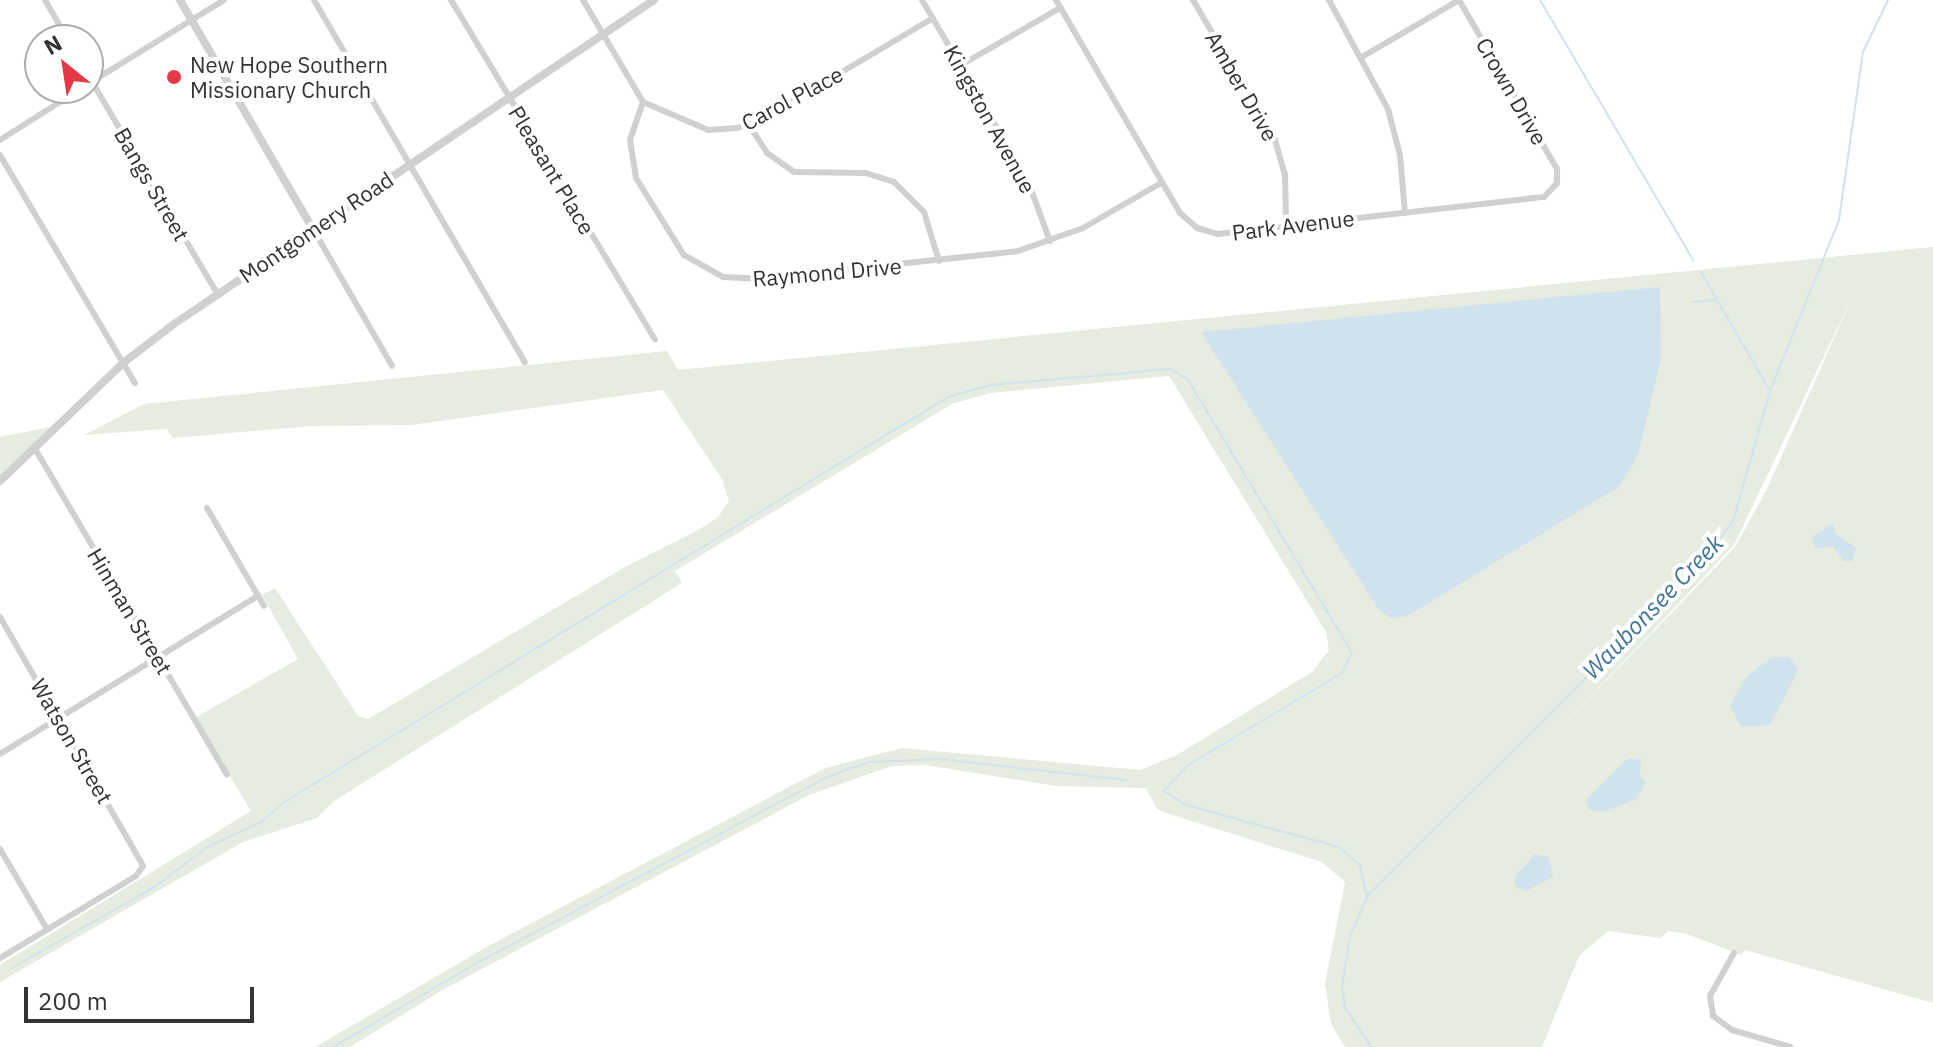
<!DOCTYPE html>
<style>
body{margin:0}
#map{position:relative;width:1933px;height:1047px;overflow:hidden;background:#fff;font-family:"IBM Plex Sans",sans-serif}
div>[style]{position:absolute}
.green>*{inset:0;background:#e6ecdf}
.water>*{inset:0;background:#cfe2ee}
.stream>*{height:2px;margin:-1px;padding:0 1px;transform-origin:1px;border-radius:1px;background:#cfe2ee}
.minor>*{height:6px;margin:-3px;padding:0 3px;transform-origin:3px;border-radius:3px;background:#d0d0d0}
.tertiary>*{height:8px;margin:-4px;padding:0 4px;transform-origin:4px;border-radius:4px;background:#d0d0d0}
.dots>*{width:22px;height:22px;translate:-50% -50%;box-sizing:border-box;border:4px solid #fff;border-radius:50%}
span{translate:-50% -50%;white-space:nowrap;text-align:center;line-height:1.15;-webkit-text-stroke:8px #fff;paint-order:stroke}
.poi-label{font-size:22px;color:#333}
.left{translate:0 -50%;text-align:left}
.street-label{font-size:22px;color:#333}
.water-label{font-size:24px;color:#3f7597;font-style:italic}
.north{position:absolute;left:24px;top:24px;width:80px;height:80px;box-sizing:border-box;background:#fff;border:2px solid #adadad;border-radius:50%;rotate:330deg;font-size:22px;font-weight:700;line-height:32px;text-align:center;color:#333}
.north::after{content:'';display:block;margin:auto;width:28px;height:36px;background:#e63946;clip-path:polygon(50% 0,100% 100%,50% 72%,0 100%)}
.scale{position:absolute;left:24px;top:987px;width:230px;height:36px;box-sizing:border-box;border:4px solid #333;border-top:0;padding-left:10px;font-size:24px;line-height:28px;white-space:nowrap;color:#333;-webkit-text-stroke:6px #fff;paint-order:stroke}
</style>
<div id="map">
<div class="green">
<div style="clip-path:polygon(evenodd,1933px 247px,1933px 1003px,1745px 950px,1741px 955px,1687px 934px,1668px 931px,1661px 938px,1608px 931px,1579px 956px,1542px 1047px,1345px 1047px,1331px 1024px,1325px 984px,1345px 882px,1322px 862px,1169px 814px,1157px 809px,1146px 788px,1056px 786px,925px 765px,892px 766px,809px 795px,446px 988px,350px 1047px,315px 1047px,492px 944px,825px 768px,902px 748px,1140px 770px,1177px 755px,1312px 672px,1329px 650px,1326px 632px,1169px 376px,990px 393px,952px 404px,675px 571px,682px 583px,334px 801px,317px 818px,243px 842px,0 982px,0 965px,251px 811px,195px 718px,298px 659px,262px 595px,275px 588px,358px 716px,368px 719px,625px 567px,700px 529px,718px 517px,729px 501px,722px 479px,663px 390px,411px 425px,311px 426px,173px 438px,167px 429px,84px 435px,144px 404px,667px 351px,678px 370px,1933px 247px,1854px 293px,1767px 489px,1735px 547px,1550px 739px,1734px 545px,1854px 293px)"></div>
<div style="clip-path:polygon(55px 426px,0 481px,0 437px)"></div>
</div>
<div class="water">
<div style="clip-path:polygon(1660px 287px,1661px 358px,1638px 455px,1620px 486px,1406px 617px,1391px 618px,1379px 610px,1201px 332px)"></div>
<div style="clip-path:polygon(1834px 523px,1834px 532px,1856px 548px,1852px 561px,1844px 561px,1833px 546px,1816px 548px,1813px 543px,1813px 536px)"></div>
<div style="clip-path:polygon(1772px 657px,1789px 657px,1799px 669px,1770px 725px,1741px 727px,1730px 706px,1745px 678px)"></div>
<div style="clip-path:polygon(1628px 758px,1641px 760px,1640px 776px,1646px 783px,1635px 800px,1604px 811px,1589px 810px,1585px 801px)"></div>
<div style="clip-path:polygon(1535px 854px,1549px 857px,1553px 877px,1526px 891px,1515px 886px,1515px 877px)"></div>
</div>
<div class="stream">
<div style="left:1540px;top:0;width:302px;rotate:59.5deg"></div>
<div style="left:1701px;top:272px;width:138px;rotate:59.9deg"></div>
<div style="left:1693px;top:302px;width:23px;rotate:-5deg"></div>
<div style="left:12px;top:968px;width:162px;rotate:-29.6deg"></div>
<div style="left:153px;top:888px;width:70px;rotate:-36.9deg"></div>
<div style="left:209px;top:846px;width:57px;rotate:-24.8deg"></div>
<div style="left:261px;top:822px;width:33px;rotate:-40deg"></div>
<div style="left:286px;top:801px;width:776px;rotate:-31.39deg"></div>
<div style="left:948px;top:397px;width:44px;rotate:-15.9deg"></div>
<div style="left:990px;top:385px;width:169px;rotate:-5.1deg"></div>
<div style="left:1158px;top:370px;width:12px;rotate:-5deg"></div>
<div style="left:1170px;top:369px;width:21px;rotate:31deg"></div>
<div style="left:1188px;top:380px;width:318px;rotate:59deg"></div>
<div style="left:1352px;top:653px;width:22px;rotate:117deg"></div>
<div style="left:1342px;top:673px;width:179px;rotate:149.1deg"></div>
<div style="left:1188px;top:765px;width:35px;rotate:133deg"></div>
<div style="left:1164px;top:791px;width:26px;rotate:32deg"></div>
<div style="left:1186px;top:805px;width:159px;rotate:15.4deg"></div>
<div style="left:1339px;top:847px;width:28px;rotate:41deg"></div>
<div style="left:1360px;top:865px;width:34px;rotate:78deg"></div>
<div style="left:333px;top:1047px;width:167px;rotate:-30.3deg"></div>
<div style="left:477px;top:963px;width:394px;rotate:-28deg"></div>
<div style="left:825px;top:778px;width:47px;rotate:-20deg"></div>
<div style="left:869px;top:762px;width:70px;rotate:-2.5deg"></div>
<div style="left:939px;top:759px;width:188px;rotate:6.4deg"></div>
<div style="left:1371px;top:1047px;width:47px;rotate:-123.7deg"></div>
<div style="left:1345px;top:1008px;width:21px;rotate:-98deg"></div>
<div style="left:1342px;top:987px;width:52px;rotate:-81.1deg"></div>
<div style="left:1350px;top:936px;width:45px;rotate:-66.3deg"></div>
<div style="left:1368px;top:895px;width:477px;rotate:-44.9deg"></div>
<div style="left:1706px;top:558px;width:46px;rotate:-53.9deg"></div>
<div style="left:1733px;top:521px;width:135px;rotate:-74.1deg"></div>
<div style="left:1770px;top:391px;width:184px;rotate:-68deg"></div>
<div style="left:1839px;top:220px;width:170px;rotate:-81.9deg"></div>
<div style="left:1863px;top:52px;width:58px;rotate:-64.3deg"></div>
</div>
<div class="minor">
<div style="left:45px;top:0;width:46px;rotate:60.1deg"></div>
<div style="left:314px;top:0;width:419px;rotate:59.8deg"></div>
<div style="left:451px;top:0;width:396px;rotate:59deg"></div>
<div style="left:583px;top:0;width:118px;rotate:59.5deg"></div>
<div style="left:643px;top:102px;width:71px;rotate:23.3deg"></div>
<div style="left:708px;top:130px;width:29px;rotate:-4deg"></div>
<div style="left:737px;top:128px;width:29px;rotate:-20deg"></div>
<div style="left:764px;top:118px;width:196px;rotate:-30.6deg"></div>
<div style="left:922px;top:0;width:210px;rotate:59.6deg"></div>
<div style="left:1028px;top:181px;width:64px;rotate:69.9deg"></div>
<div style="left:1056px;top:0;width:246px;rotate:59.8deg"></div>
<div style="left:1180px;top:213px;width:23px;rotate:41deg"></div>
<div style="left:1197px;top:228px;width:22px;rotate:16deg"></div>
<div style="left:1218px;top:234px;width:328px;rotate:-6.5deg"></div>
<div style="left:1544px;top:197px;width:19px;rotate:-47deg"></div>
<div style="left:1557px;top:183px;width:14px;rotate:-90deg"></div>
<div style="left:1557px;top:169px;width:195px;rotate:-120.1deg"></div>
<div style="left:1193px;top:0;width:162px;rotate:59.6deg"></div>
<div style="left:1275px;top:140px;width:35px;rotate:74deg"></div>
<div style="left:1285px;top:174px;width:49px;rotate:88.8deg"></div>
<div style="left:1329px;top:0;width:124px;rotate:61.6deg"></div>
<div style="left:1388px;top:109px;width:48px;rotate:75.4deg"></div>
<div style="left:1400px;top:155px;width:58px;rotate:85.1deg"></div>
<div style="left:1362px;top:57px;width:113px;rotate:-30.4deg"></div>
<div style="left:961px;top:65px;width:114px;rotate:-29.9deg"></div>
<div style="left:88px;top:75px;width:253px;rotate:59.4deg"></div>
<div style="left:88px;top:84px;width:160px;rotate:-31.7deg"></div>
<div style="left:643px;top:102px;width:40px;rotate:108.9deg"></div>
<div style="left:630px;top:140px;width:38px;rotate:81deg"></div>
<div style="left:636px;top:178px;width:91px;rotate:58.1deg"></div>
<div style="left:684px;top:255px;width:45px;rotate:29.4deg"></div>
<div style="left:723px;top:277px;width:34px;rotate:3deg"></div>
<div style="left:757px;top:279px;width:262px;rotate:-6.1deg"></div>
<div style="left:1018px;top:251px;width:69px;rotate:-19.5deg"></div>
<div style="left:1083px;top:228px;width:90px;rotate:-30deg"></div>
<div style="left:749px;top:125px;width:33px;rotate:57deg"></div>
<div style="left:767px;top:153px;width:33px;rotate:35deg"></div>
<div style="left:794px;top:172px;width:72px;rotate:0.8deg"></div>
<div style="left:866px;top:173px;width:29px;rotate:18deg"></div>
<div style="left:894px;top:182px;width:42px;rotate:45deg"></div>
<div style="left:924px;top:212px;width:51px;rotate:73deg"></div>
<div style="left:0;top:140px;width:97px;rotate:-32.4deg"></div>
<div style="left:0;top:155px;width:265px;rotate:59.4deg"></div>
<div style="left:313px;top:229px;width:158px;rotate:60deg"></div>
<div style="left:34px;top:447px;width:380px;rotate:59.5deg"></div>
<div style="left:207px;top:508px;width:113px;rotate:59.8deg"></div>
<div style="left:0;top:617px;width:287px;rotate:60.1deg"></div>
<div style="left:143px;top:866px;width:12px;rotate:125deg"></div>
<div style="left:136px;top:876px;width:159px;rotate:148.9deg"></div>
<div style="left:0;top:754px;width:303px;rotate:-31.5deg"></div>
<div style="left:0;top:849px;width:93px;rotate:59.6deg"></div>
<div style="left:1734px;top:953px;width:49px;rotate:119.2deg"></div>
<div style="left:1710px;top:996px;width:20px;rotate:81deg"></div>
<div style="left:1713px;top:1016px;width:24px;rotate:36deg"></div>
<div style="left:1732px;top:1030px;width:61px;rotate:16.1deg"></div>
</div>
<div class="tertiary">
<div style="left:180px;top:0;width:265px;rotate:59.9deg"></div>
<div style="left:0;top:481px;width:170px;rotate:-43.8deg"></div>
<div style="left:123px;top:363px;width:64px;rotate:-37.4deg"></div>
<div style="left:174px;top:324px;width:579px;rotate:-34.02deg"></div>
</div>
<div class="dots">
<div style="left:174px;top:77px;background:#e63946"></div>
</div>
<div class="poi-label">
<span class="left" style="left:190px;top:77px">New Hope Southern<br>Missionary Church</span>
</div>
<div class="street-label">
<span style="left:1242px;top:86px;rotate:60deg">Amber Drive</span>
<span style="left:1512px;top:91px;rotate:60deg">Crown Drive</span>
<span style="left:792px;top:98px;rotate:-28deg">Carol Place</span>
<span style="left:990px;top:119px;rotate:61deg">Kingston Avenue</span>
<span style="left:552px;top:170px;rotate:59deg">Pleasant Place</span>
<span style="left:152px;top:184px;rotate:60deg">Bangs Street</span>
<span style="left:1293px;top:225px;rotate:-7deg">Park Avenue</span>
<span style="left:316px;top:227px;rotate:-34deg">Montgomery Road</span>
<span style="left:827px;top:272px;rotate:-5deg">Raymond Drive</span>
<span style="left:130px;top:611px;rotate:59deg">Hinman Street</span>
<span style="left:72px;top:741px;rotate:60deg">Watson Street</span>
</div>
<div class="water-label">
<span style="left:1653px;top:607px;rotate:-46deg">Waubonsee Creek</span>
</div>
<div class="north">N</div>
<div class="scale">200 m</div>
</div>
